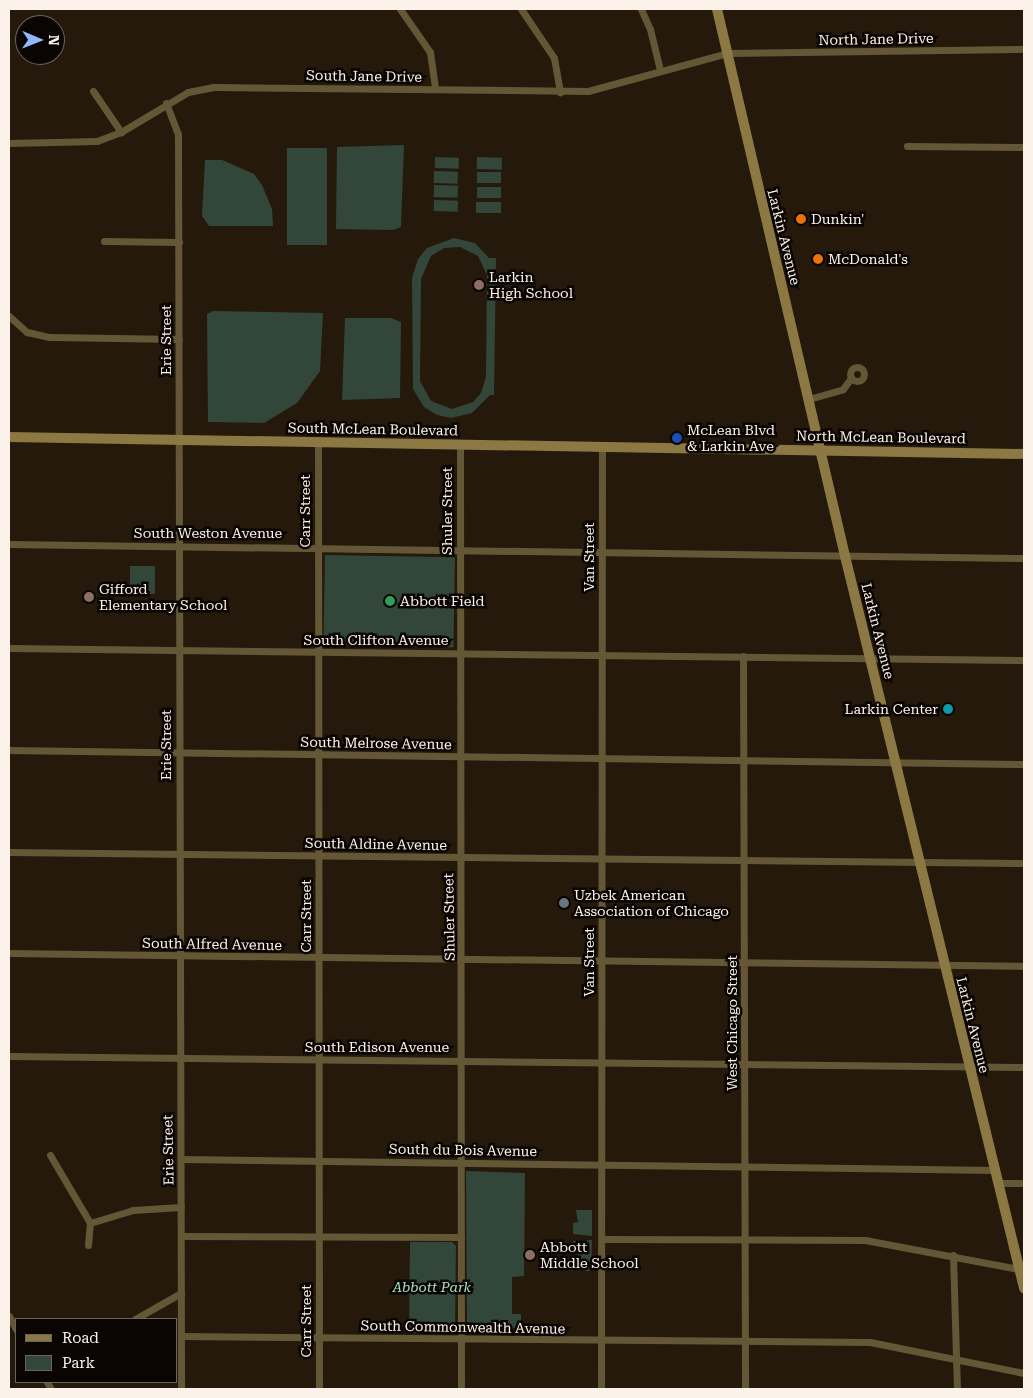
<!DOCTYPE html>
<style>
body{margin:0}
#map{position:relative;width:1033px;height:1398px;overflow:hidden;background:#25190b;font-family:"Roboto Serif",serif}
div>[style]{position:absolute}
.green>*{inset:0;background:#32473a;transform-origin:0 0}
.minor>*{height:7px;margin:-3.5px;padding:0 3.5px;transform-origin:3.5px;border-radius:3.5px;background:#635736}
.minor>.ring{margin:-3.5px;padding:0;box-sizing:content-box;background:none;border:7px solid #635736;border-radius:50%}
.secondary>*{height:10px;margin:-5px;padding:0 5px;transform-origin:5px;border-radius:5px;background:#8b7843}
.dots>*{width:14px;height:14px;translate:-50% -50%;box-sizing:border-box;border:2px solid #0a0502;border-radius:50%}
span{translate:-50% -50%;white-space:nowrap;text-align:center;line-height:1.15;-webkit-text-stroke:5px #0a0502;paint-order:stroke}
.street-label{font-size:14px;color:#fbf2e9}
.poi-label{font-size:14px;color:#fbf2e9}
.left{translate:0 -50%;text-align:left}
.right{translate:-100% -50%;text-align:right}
.park-label{font-size:14px;color:#a6e3bd;font-style:italic}
.frame{position:absolute;inset:0;border:10px solid #fbf2e9;pointer-events:none}
.legend{position:absolute;left:15px;top:1318px;width:162px;height:65px;box-sizing:border-box;background:#0a0502;border:1px solid #6a645e;margin:0;padding:6px 9px;list-style:none;font-size:15px;color:#fbf2e9}
.legend li{display:flex;align-items:center;gap:10px;height:25px}
.legend b{width:25px;border:1px solid #6a645e}
.north{position:absolute;left:15px;top:15px;width:50px;height:50px;box-sizing:border-box;background:#0a0502;border:1px solid #6a645e;border-radius:50%;rotate:91deg;font-size:14px;font-weight:700;line-height:20px;text-align:center;color:#fbf2e9}
.north::after{content:'';display:block;margin:auto;width:18px;height:22px;background:#8fb8fd;clip-path:polygon(50% 0,100% 100%,50% 72%,0 100%)}
</style>
<div id="map">
<div class="green">
<div style="clip-path:polygon(404px 145px,401px 227px,393px 230px,336px 229px,337px 147px)"></div>
<div style="left:327px;top:148px;width:97px;height:40px;rotate:90deg"></div>
<div style="left:435px;top:157px;width:24px;height:11px;rotate:2deg"></div>
<div style="left:477px;top:157px;width:25px;height:12px;rotate:2deg"></div>
<div style="clip-path:polygon(205px 160px,222px 160px,254px 174px,262px 185px,272px 209px,273px 226px,209px 226px,202px 216px)"></div>
<div style="left:434px;top:171px;width:24px;height:12px;rotate:2deg"></div>
<div style="left:477px;top:172px;width:24px;height:11px"></div>
<div style="left:434px;top:185px;width:24px;height:12px;rotate:2deg"></div>
<div style="left:477px;top:187px;width:24px;height:11px"></div>
<div style="left:434px;top:200px;width:24px;height:11px;rotate:2deg"></div>
<div style="left:476px;top:202px;width:25px;height:11px"></div>
<div style="clip-path:polygon(evenodd,454px 238px,475px 243px,489px 258px,496px 258px,494px 395px,490px 395px,472px 413px,451px 418px,437px 415px,424px 407px,413px 389px,412px 278px,418px 259px,427px 248px,454px 238px,460px 247px,478px 256px,487px 275px,486px 377px,481px 393px,473px 402px,452px 409px,431px 401px,420px 381px,421px 279px,431px 256px,444px 248px,460px 247px)"></div>
<div style="clip-path:polygon(213px 311px,323px 313px,320px 371px,297px 403px,264px 423px,208px 422px,207px 314px)"></div>
<div style="clip-path:polygon(345px 318px,391px 318px,401px 322px,400px 398px,342px 400px)"></div>
<div style="left:325px;top:555px;width:130px;height:90px;rotate:1deg"></div>
<div style="left:130px;top:566px;width:25px;height:28px"></div>
<div style="clip-path:polygon(466px 1171px,525px 1173px,524px 1276px,512px 1277px,512px 1314px,521px 1314px,521px 1328px,467px 1328px)"></div>
<div style="clip-path:polygon(576px 1210px,592px 1210px,592px 1236px,573px 1234px,573px 1223px,578px 1222px)"></div>
<div style="clip-path:polygon(592px 1240px,591px 1271px,584px 1271px,583px 1268px,581px 1271px,569px 1271px,568px 1263px,578px 1260px,578px 1253px,573px 1251px,573px 1241px)"></div>
<div style="clip-path:polygon(410px 1242px,452px 1242px,456px 1246px,455px 1331px,452px 1333px,409px 1333px)"></div>
</div>
<div class="minor">
<div style="left:400px;top:9px;width:52px;rotate:55.1deg"></div>
<div style="left:430px;top:52px;width:37px;rotate:82deg"></div>
<div style="left:521px;top:9px;width:59px;rotate:56deg"></div>
<div style="left:554px;top:58px;width:35px;rotate:80deg"></div>
<div style="left:641px;top:9px;width:22px;rotate:66deg"></div>
<div style="left:650px;top:29px;width:42px;rotate:76.3deg"></div>
<div style="left:93px;top:91px;width:50px;rotate:55.7deg"></div>
<div style="left:166px;top:103px;width:33px;rotate:69deg"></div>
<div style="left:178px;top:134px;width:1255px;rotate:89.86deg"></div>
<div style="left:9px;top:143px;width:88px;rotate:-1.3deg"></div>
<div style="left:97px;top:141px;width:26px;rotate:-21deg"></div>
<div style="left:121px;top:132px;width:78px;rotate:-30.8deg"></div>
<div style="left:188px;top:92px;width:26px;rotate:-11deg"></div>
<div style="left:214px;top:87px;width:374px;rotate:0.6deg"></div>
<div style="left:588px;top:91px;width:145px;rotate:-15.2deg"></div>
<div style="left:728px;top:53px;width:296px;rotate:-0.8deg"></div>
<div style="left:907px;top:146px;width:117px;rotate:0.5deg"></div>
<div style="left:104px;top:241px;width:75px;rotate:0.8deg"></div>
<div style="left:9px;top:316px;width:24px;rotate:42deg"></div>
<div style="left:27px;top:332px;width:23px;rotate:13deg"></div>
<div style="left:49px;top:337px;width:130px;rotate:0.9deg"></div>
<div class="ring" style="left:850px;top:367px;width:7px;height:7px"></div>
<div style="left:809px;top:399px;width:35px;rotate:-16deg"></div>
<div style="left:843px;top:389px;width:14px;rotate:-54deg"></div>
<div style="left:318px;top:442px;width:947px;rotate:89.94deg"></div>
<div style="left:460px;top:444px;width:945px;rotate:89.94deg"></div>
<div style="left:9px;top:544px;width:1015px;rotate:0.79deg"></div>
<div style="left:9px;top:648px;width:1015px;rotate:0.68deg"></div>
<div style="left:743px;top:656px;width:733px;rotate:89.84deg"></div>
<div style="left:9px;top:750px;width:1015px;rotate:0.79deg"></div>
<div style="left:9px;top:852px;width:1015px;rotate:0.62deg"></div>
<div style="left:9px;top:953px;width:1015px;rotate:0.73deg"></div>
<div style="left:9px;top:1056px;width:1015px;rotate:0.62deg"></div>
<div style="left:50px;top:1155px;width:79px;rotate:59.5deg"></div>
<div style="left:90px;top:1223px;width:45px;rotate:-16.8deg"></div>
<div style="left:133px;top:1210px;width:48px;rotate:-3.6deg"></div>
<div style="left:181px;top:1159px;width:814px;rotate:0.77deg"></div>
<div style="left:998px;top:1183px;width:26px"></div>
<div style="left:181px;top:1236px;width:280px;rotate:0.2deg"></div>
<div style="left:602px;top:1239px;width:263px;rotate:0.2deg"></div>
<div style="left:865px;top:1240px;width:157px;rotate:10.7deg"></div>
<div style="left:88px;top:1245px;width:22px;rotate:-85deg"></div>
<div style="left:953px;top:1255px;width:134px;rotate:88.3deg"></div>
<div style="left:9px;top:1316px;width:15px;rotate:62deg"></div>
<div style="left:135px;top:1319px;width:53px;rotate:-29.5deg"></div>
<div style="left:181px;top:1336px;width:689px;rotate:0.5deg"></div>
<div style="left:870px;top:1342px;width:157px;rotate:11.4deg"></div>
<div style="left:47px;top:1382px;width:8px;rotate:60deg"></div>
<div style="left:601px;top:1389px;width:944px;rotate:-89.94deg"></div>
</div>
<div class="secondary">
<div style="left:717px;top:9px;width:562px;rotate:76.83deg"></div>
<div style="left:845px;top:556px;width:754px;rotate:76.26deg"></div>
<div style="left:9px;top:437px;width:1015px;rotate:0.96deg"></div>
</div>
<div class="dots">
<div style="left:801px;top:219px;background:#e8710a"></div>
<div style="left:818px;top:259px;background:#e8710a"></div>
<div style="left:479px;top:285px;background:#8d6e63"></div>
<div style="left:677px;top:438px;background:#1a4fb4"></div>
<div style="left:89px;top:597px;background:#8d6e63"></div>
<div style="left:390px;top:601px;background:#2e9e5b"></div>
<div style="left:948px;top:709px;background:#0f9aa8"></div>
<div style="left:564px;top:903px;background:#6b7280"></div>
<div style="left:530px;top:1255px;background:#8d6e63"></div>
</div>
<div class="street-label">
<span style="left:876px;top:39px;rotate:-1deg">North Jane Drive</span>
<span style="left:364px;top:76px;rotate:1deg">South Jane Drive</span>
<span style="left:784px;top:237px;rotate:76deg">Larkin Avenue</span>
<span style="left:166px;top:340px;rotate:-90deg">Erie Street</span>
<span style="left:373px;top:429px;rotate:1deg">South McLean Boulevard</span>
<span style="left:881px;top:437px;rotate:1deg">North McLean Boulevard</span>
<span style="left:305px;top:511px;rotate:-90deg">Carr Street</span>
<span style="left:447px;top:511px;rotate:-90deg">Shuler Street</span>
<span style="left:208px;top:533px">South Weston Avenue</span>
<span style="left:589px;top:557px;rotate:-90deg">Van Street</span>
<span style="left:878px;top:631px;rotate:76deg">Larkin Avenue</span>
<span style="left:376px;top:640px">South Clifton Avenue</span>
<span style="left:376px;top:743px;rotate:1deg">South Melrose Avenue</span>
<span style="left:166px;top:745px;rotate:-90deg">Erie Street</span>
<span style="left:376px;top:844px;rotate:1deg">South Aldine Avenue</span>
<span style="left:306px;top:916px;rotate:-90deg">Carr Street</span>
<span style="left:449px;top:917px;rotate:-91deg">Shuler Street</span>
<span style="left:212px;top:944px;rotate:1deg">South Alfred Avenue</span>
<span style="left:589px;top:962px;rotate:-90deg">Van Street</span>
<span style="left:732px;top:1023px;rotate:-90deg">West Chicago Street</span>
<span style="left:973px;top:1025px;rotate:76deg">Larkin Avenue</span>
<span style="left:377px;top:1047px">South Edison Avenue</span>
<span style="left:168px;top:1150px;rotate:-91deg">Erie Street</span>
<span style="left:463px;top:1150px;rotate:1deg">South du Bois Avenue</span>
<span style="left:306px;top:1321px;rotate:-90deg">Carr Street</span>
<span style="left:463px;top:1327px;rotate:1deg">South Commonwealth Avenue</span>
</div>
<div class="poi-label">
<span class="left" style="left:811px;top:219px">Dunkin'</span>
<span class="left" style="left:828px;top:259px">McDonald's</span>
<span class="left" style="left:489px;top:285px">Larkin<br>High School</span>
<span class="left" style="left:687px;top:438px">McLean Blvd<br>&amp; Larkin Ave</span>
<span class="left" style="left:99px;top:597px">Gifford<br>Elementary School</span>
<span class="left" style="left:400px;top:601px">Abbott Field</span>
<span class="right" style="left:938px;top:709px">Larkin Center</span>
<span class="left" style="left:574px;top:903px">Uzbek American<br>Association of Chicago</span>
<span class="left" style="left:540px;top:1255px">Abbott<br>Middle School</span>
</div>
<div class="park-label">
<span style="left:432px;top:1287px">Abbott Park</span>
</div>
<div class="frame"></div>
<ul class="legend">
<li><b style="height:6px;background:#8b7843"></b>Road</li>
<li><b style="height:14px;background:#32473a"></b>Park</li>
</ul>
<div class="north">N</div>
</div>
